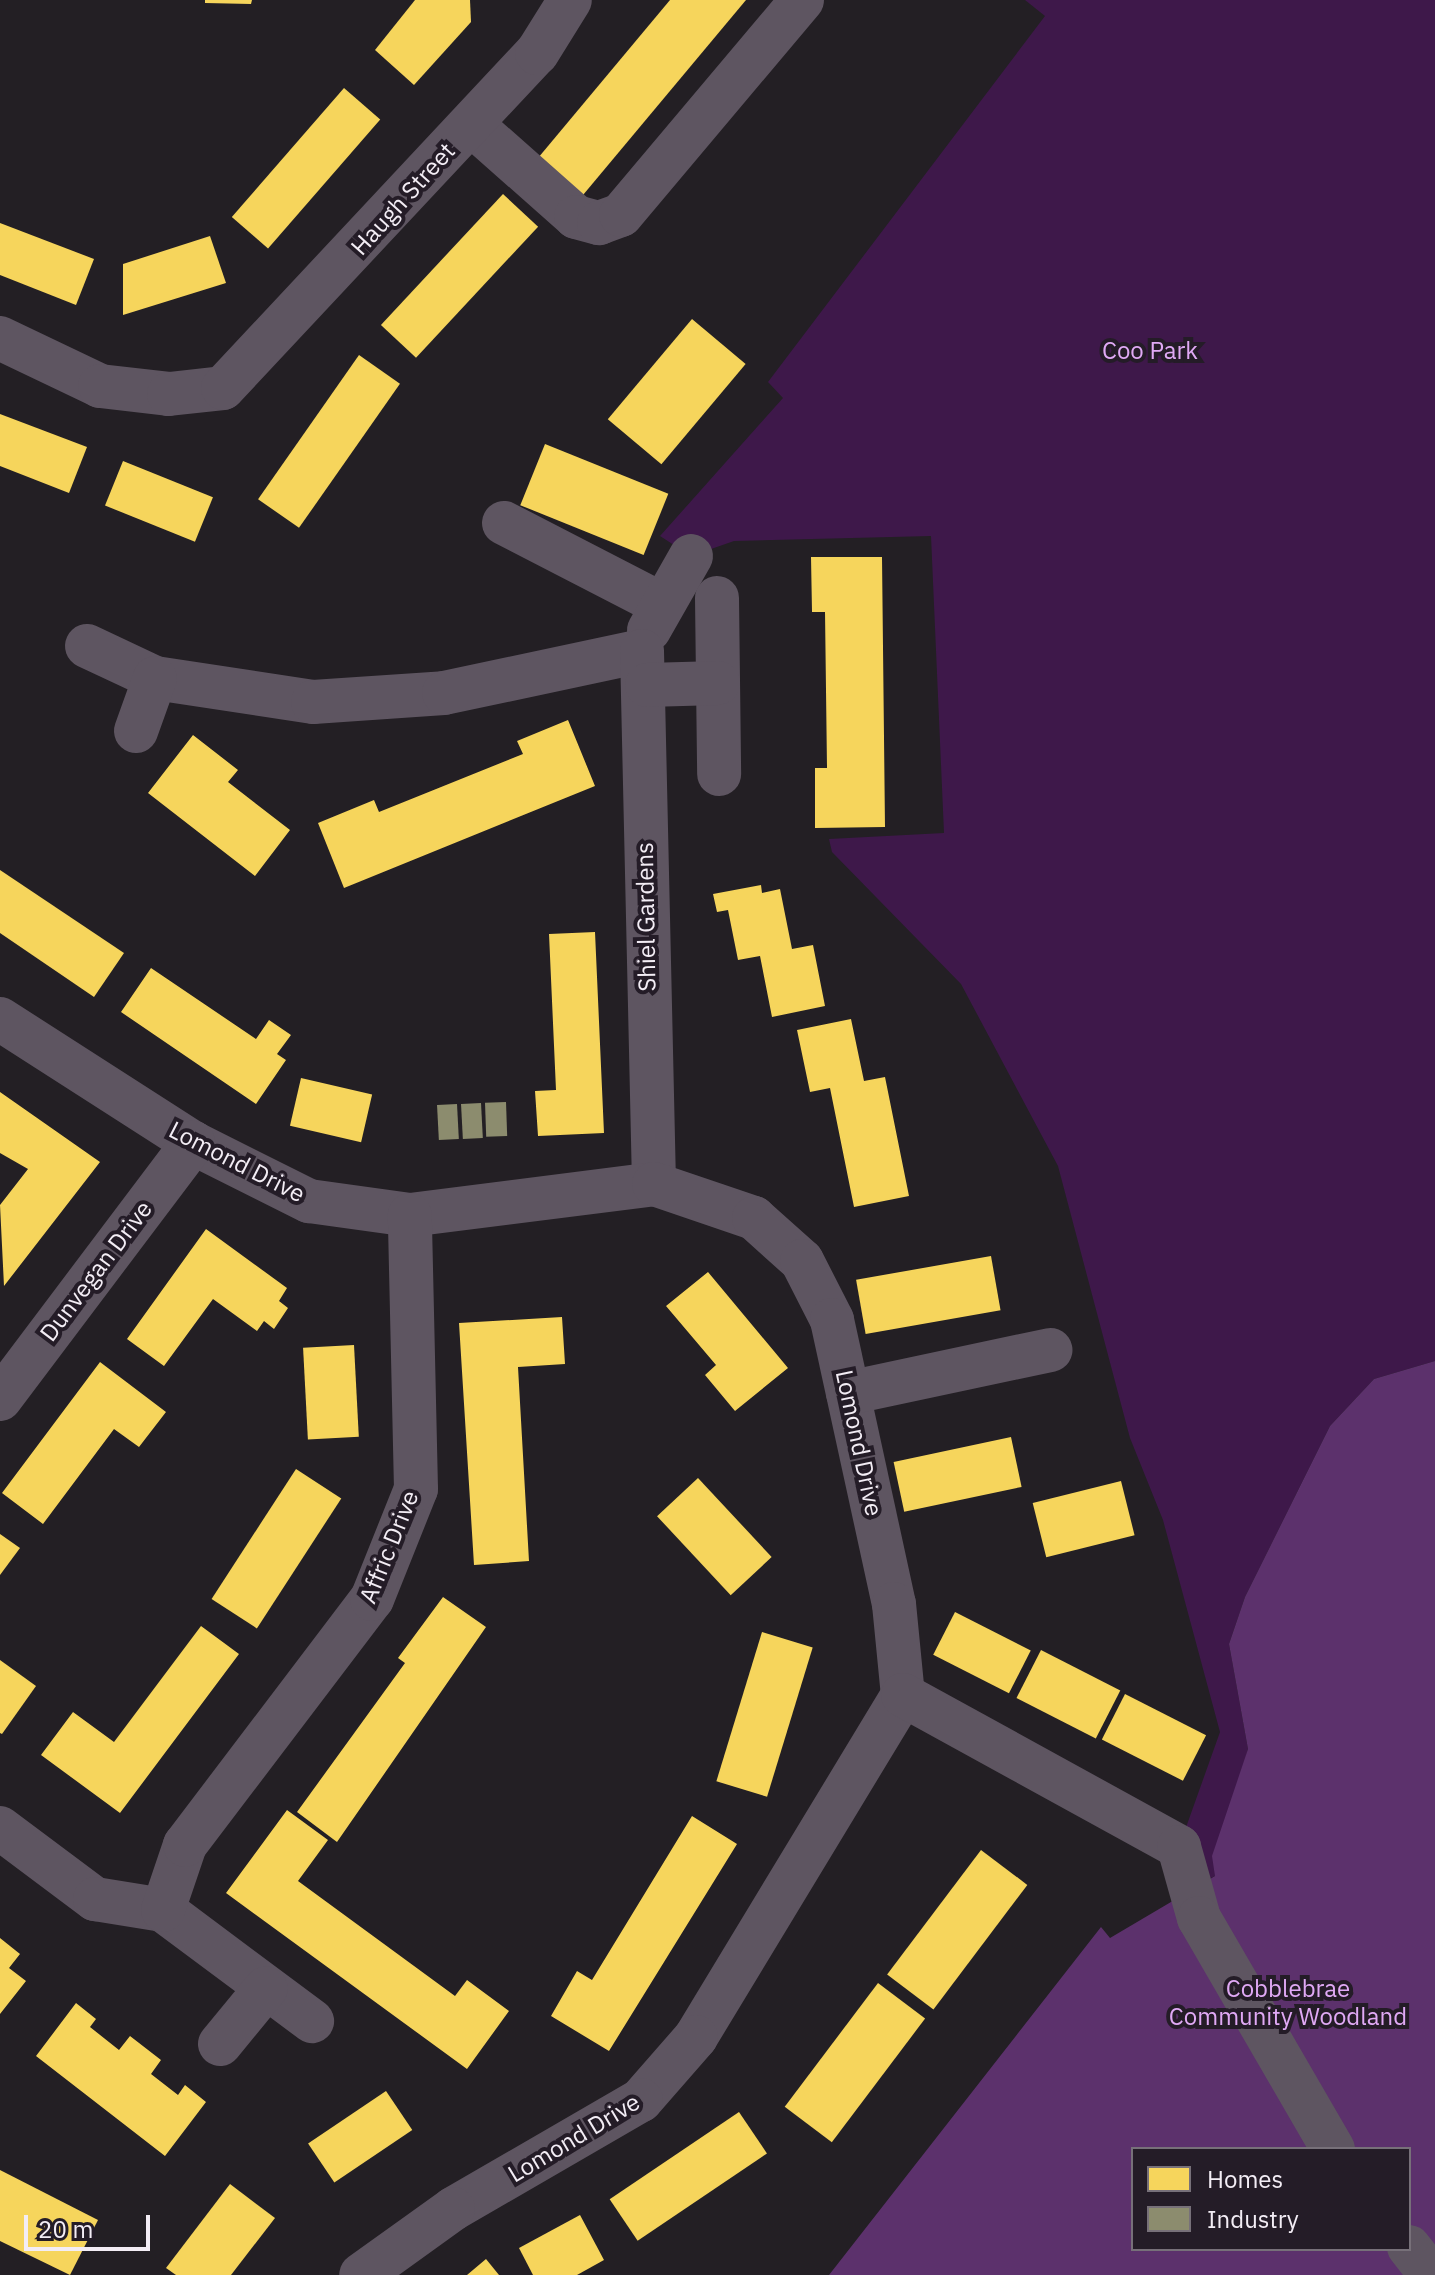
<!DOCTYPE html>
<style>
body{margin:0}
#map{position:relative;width:1435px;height:2275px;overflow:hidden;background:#231f24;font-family:"IBM Plex Sans",sans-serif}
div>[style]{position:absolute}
.green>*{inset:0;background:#3e184a}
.forest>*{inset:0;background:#5c316c}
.homes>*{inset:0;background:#f6d55c;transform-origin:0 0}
.industry>*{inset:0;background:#8c8c6e;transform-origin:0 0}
.minor>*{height:44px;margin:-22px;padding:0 22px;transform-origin:22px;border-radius:22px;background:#5e5561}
span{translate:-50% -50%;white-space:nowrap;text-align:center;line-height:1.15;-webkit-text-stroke:8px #241c27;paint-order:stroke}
.street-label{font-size:24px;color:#f3edf5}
.park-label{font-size:24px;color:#e0a9f5}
.legend{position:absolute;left:1131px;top:2147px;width:280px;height:104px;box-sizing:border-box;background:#241c27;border:2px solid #777079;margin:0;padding:10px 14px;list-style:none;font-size:24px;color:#f3edf5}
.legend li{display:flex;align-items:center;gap:16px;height:40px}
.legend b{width:40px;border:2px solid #777079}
.scale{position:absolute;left:24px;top:2215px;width:126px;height:36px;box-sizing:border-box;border:4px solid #f3edf5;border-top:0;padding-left:10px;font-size:24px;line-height:28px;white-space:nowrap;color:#f3edf5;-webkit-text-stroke:6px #241c27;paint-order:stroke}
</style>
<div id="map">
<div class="green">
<div style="clip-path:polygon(1025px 0,1435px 0,1435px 1361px,1374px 1379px,1330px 1426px,1245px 1597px,1229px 1644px,1248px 1749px,1215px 1876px,1188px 1889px,1179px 1847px,1220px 1732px,1163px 1520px,1130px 1438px,1058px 1166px,961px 984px,832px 852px,829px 839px,944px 833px,931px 536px,734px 541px,691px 556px,660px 536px,783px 398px,768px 382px,1045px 16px)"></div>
</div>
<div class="forest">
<div style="clip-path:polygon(evenodd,1435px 1361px,1435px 2275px,829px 2275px,1101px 1927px,1110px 1938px,1215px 1876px,1212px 1856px,1248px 1749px,1229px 1644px,1245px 1597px,1330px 1426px,1374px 1379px,1435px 1361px,1133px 2149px,1409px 2149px,1409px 2249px,1133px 2249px,1133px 2149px)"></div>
</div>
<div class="homes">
<div style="clip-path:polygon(205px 0,252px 0,251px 4px,205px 3px)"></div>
<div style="clip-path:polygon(415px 0,470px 0,471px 22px,414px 85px,375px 50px)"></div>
<div style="clip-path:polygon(670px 0,746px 0,578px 201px,533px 164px)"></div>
<div style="left:344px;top:88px;width:48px;height:171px;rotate:41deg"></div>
<div style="left:503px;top:194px;width:48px;height:179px;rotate:43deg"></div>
<div style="clip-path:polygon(0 223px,94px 259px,76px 305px,0 275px)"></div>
<div style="clip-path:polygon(210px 236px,226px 283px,123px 315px,123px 264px)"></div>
<div style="left:692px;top:319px;width:70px;height:131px;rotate:40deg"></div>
<div style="left:359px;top:355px;width:50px;height:176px;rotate:35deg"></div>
<div style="clip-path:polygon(0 414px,87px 447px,69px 493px,0 466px)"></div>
<div style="left:545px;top:444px;width:133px;height:66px;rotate:22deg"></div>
<div style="left:123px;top:461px;width:97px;height:48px;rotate:22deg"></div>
<div style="clip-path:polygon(811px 557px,882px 557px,885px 827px,815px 828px,815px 768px,827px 768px,825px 612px,812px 612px)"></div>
<div style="clip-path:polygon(568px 720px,595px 786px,344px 888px,318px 823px,374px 800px,379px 812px,523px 754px,517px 741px)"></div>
<div style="clip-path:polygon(193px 735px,238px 770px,228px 782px,290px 830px,255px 876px,148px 793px)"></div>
<div style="clip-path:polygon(0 870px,124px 953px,94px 997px,0 933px)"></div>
<div style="clip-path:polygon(761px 885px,762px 893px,780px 889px,792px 949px,813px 945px,825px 1006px,772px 1017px,760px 956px,738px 960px,728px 910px,717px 912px,713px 894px)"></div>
<div style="clip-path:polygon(595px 932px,604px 1133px,538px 1136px,535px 1091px,556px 1090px,549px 934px)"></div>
<div style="clip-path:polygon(151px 968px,256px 1039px,269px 1020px,291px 1035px,277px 1054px,286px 1060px,256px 1104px,121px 1012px)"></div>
<div style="clip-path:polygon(851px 1019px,864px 1081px,885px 1077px,909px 1196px,854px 1207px,830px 1088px,810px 1092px,797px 1030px)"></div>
<div style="left:301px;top:1078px;width:73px;height:49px;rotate:13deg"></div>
<div style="clip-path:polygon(0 1092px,100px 1162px,4px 1286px,0 1205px,28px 1169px,0 1153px)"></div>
<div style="clip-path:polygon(206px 1229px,287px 1288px,279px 1301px,288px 1308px,274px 1329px,264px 1321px,257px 1331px,213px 1299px,164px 1366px,127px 1339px)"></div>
<div style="left:991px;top:1256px;width:55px;height:137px;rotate:80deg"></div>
<div style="clip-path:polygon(708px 1272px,788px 1368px,735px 1411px,705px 1375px,716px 1365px,666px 1306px)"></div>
<div style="clip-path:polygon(562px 1317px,565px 1364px,518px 1367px,529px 1561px,474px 1565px,459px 1323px)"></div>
<div style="left:354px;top:1345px;width:92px;height:51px;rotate:87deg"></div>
<div style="clip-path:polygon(100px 1362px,166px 1412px,139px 1447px,114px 1429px,43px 1524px,2px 1493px)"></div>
<div style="left:1011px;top:1437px;width:51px;height:120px;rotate:78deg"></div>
<div style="left:296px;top:1469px;width:54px;height:155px;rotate:33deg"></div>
<div style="left:698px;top:1478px;width:108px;height:56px;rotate:47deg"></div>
<div style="left:1121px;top:1481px;width:56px;height:91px;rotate:76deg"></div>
<div style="clip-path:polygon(0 1534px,20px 1548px,0 1575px)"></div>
<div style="clip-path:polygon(443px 1597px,486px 1627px,337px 1842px,297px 1812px,405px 1663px,398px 1658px)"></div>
<div style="left:955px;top:1612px;width:85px;height:48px;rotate:27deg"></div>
<div style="clip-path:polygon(201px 1626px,239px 1654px,120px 1813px,41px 1755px,73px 1712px,114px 1742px)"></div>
<div style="left:762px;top:1632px;width:53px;height:156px;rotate:17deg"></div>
<div style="left:1041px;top:1650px;width:89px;height:54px;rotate:27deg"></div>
<div style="clip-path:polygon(0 1660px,36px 1686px,2px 1734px,0 1733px)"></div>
<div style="left:1125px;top:1694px;width:91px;height:51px;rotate:27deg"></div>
<div style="clip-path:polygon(287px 1810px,328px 1840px,298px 1881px,455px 1996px,467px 1980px,509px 2011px,467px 2069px,226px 1893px)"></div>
<div style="clip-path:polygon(692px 1816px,737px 1844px,609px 2051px,551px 2016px,577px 1971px,592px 1980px)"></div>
<div style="left:981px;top:1850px;width:58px;height:156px;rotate:37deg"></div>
<div style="clip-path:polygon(0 1938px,20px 1954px,9px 1968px,26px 1981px,0 2014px)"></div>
<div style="left:878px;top:1983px;width:59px;height:155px;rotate:37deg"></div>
<div style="clip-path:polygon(76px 2003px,96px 2019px,90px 2027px,119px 2050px,130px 2036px,161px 2060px,151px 2074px,178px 2095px,185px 2085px,206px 2102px,165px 2156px,36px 2056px)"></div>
<div style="left:386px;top:2091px;width:47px;height:94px;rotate:56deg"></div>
<div style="left:739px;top:2112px;width:50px;height:156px;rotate:56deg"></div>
<div style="clip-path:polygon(0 2170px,98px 2220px,70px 2275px,0 2241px)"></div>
<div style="clip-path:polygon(230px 2184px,275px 2218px,231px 2275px,176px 2275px,166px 2268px)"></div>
<div style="clip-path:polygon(580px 2215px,604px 2260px,577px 2275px,533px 2275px,519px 2248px)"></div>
<div style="clip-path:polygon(486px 2259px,499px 2275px,467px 2275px)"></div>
</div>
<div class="industry">
<div style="left:506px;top:1102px;width:34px;height:21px;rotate:88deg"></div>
<div style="left:481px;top:1103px;width:35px;height:20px;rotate:87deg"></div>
<div style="left:457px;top:1104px;width:35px;height:20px;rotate:87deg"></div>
</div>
<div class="minor">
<div style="left:471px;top:124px;width:140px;rotate:41.5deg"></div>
<div style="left:576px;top:217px;width:24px;rotate:15deg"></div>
<div style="left:599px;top:223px;width:23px;rotate:-20deg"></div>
<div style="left:621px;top:215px;width:281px;rotate:-49.9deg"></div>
<div style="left:0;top:338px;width:111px;rotate:25.6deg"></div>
<div style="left:100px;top:386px;width:69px;rotate:6.6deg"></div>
<div style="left:169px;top:394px;width:54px;rotate:-6.3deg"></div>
<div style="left:223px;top:388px;width:459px;rotate:-46.9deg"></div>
<div style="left:537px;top:53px;width:62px;rotate:-58.1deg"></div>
<div style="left:504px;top:523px;width:174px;rotate:27.3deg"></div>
<div style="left:717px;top:598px;width:176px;rotate:89.3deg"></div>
<div style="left:649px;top:630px;width:85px;rotate:-60.4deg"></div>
<div style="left:87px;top:646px;width:75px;rotate:25.2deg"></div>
<div style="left:155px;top:678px;width:160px;rotate:8.6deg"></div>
<div style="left:313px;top:702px;width:131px;rotate:-3.9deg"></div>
<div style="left:444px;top:693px;width:202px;rotate:-12deg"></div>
<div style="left:642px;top:651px;width:533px;rotate:88.71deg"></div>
<div style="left:647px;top:685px;width:71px;rotate:-1.6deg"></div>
<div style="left:136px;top:731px;width:56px;rotate:-70.3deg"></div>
<div style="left:0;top:1019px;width:229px;rotate:32.7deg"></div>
<div style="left:193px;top:1143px;width:130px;rotate:26.6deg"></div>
<div style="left:309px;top:1201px;width:102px;rotate:7.9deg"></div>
<div style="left:410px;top:1215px;width:246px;rotate:-7.2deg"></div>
<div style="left:654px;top:1184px;width:106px;rotate:18.8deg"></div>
<div style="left:754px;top:1218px;width:64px;rotate:41.9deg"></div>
<div style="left:802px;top:1261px;width:66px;rotate:63deg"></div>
<div style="left:832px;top:1320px;width:291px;rotate:77.7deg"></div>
<div style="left:894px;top:1604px;width:91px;rotate:84.4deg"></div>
<div style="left:903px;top:1695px;width:400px;rotate:121.2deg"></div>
<div style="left:696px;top:2037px;width:84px;rotate:131.1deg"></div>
<div style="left:641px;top:2100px;width:217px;rotate:149.9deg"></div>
<div style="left:453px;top:2209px;width:113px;rotate:144.3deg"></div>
<div style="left:848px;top:1393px;width:207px;rotate:-12deg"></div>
<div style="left:0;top:1399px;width:321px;rotate:-53deg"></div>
<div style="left:903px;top:1695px;width:315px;rotate:28.8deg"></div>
<div style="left:1179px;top:1847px;width:74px;rotate:74.3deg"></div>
<div style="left:1199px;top:1918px;width:267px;rotate:59.9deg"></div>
<div style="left:0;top:1828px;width:119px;rotate:36.8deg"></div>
<div style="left:95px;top:1899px;width:69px;rotate:9.2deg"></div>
<div style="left:163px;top:1910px;width:186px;rotate:36.7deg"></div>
<div style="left:163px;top:1910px;width:69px;rotate:-71.3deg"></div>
<div style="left:185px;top:1845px;width:309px;rotate:-52.8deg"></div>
<div style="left:372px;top:1599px;width:118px;rotate:-68.2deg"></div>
<div style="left:416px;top:1489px;width:274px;rotate:-91.3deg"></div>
<div style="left:220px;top:2044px;width:72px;rotate:-50.6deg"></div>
<div style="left:1409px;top:2247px;width:36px;rotate:52deg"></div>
</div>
<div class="street-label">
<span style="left:403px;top:199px;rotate:-48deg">Haugh Street</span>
<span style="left:646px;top:917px;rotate:-91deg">Shiel Gardens</span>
<span style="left:237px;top:1162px;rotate:27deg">Lomond Drive</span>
<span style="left:96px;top:1271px;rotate:-53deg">Dunvegan Drive</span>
<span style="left:859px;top:1443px;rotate:78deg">Lomond Drive</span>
<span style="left:389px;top:1547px;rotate:-68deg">Affric Drive</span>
<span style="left:574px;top:2138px;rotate:-31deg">Lomond Drive</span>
</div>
<div class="park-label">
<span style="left:1150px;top:351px">Coo Park</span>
<span style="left:1288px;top:2003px">Cobblebrae<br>Community Woodland</span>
</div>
<ul class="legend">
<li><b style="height:22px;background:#f6d55c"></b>Homes</li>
<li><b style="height:22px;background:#8c8c6e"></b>Industry</li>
</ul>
<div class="scale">20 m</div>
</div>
